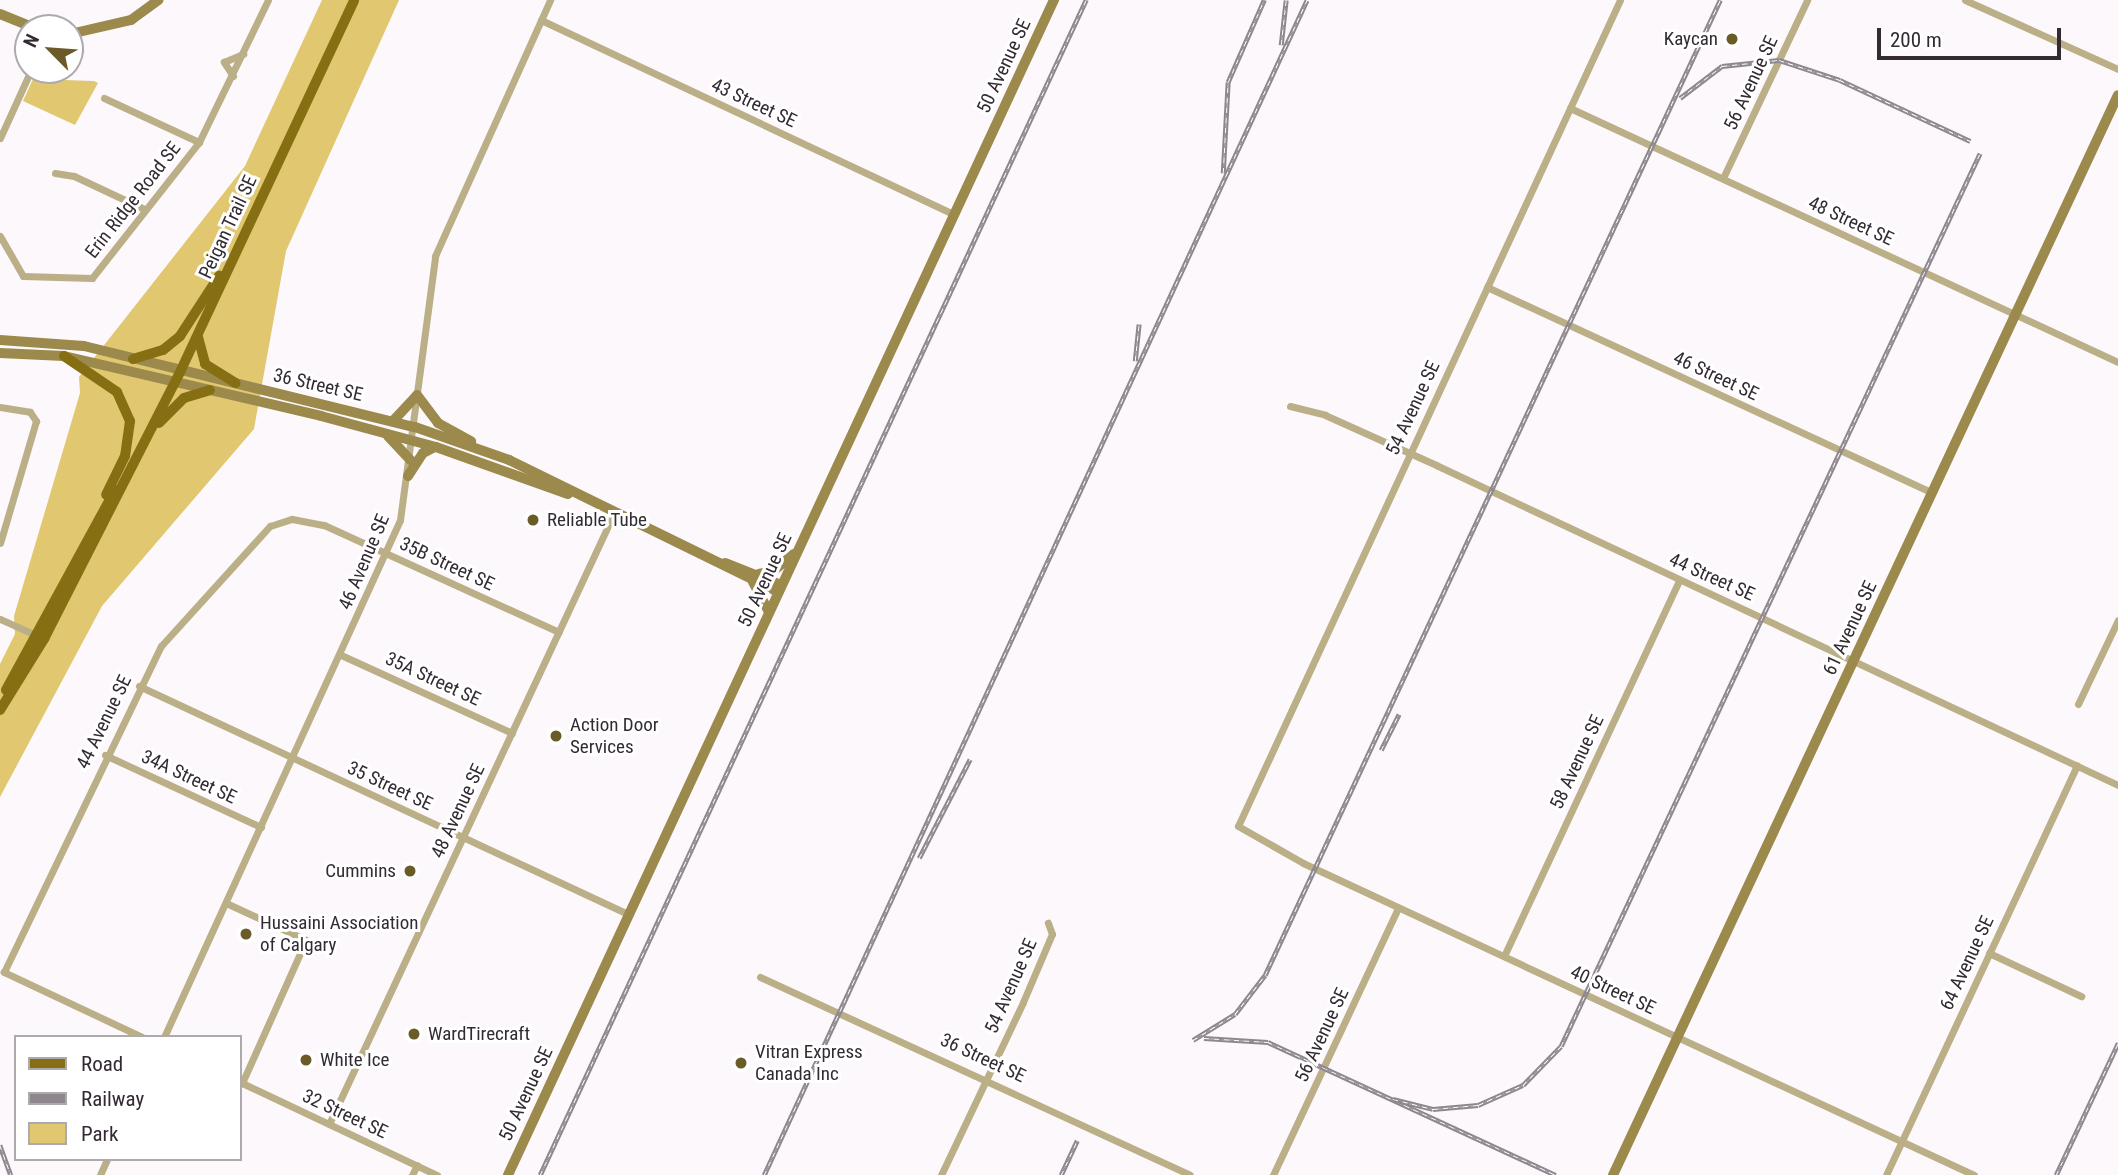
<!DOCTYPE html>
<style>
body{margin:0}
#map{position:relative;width:2118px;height:1175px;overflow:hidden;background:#fdf8fc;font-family:"Roboto Condensed",sans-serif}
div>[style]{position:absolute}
.green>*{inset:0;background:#e0c770}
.street>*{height:7px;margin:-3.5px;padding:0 3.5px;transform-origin:3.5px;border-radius:3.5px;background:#bbaf87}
.secondary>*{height:10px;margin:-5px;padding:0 5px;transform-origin:5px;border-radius:5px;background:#9c8a4c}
.primary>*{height:10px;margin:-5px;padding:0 5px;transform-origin:5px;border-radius:5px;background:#866f13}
.rail>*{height:4.5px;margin-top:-2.25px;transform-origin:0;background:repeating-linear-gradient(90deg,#fff 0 5px,#8e878e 0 10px);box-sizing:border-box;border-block:2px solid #8e878e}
.dots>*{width:19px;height:19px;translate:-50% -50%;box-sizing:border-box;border:4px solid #fff;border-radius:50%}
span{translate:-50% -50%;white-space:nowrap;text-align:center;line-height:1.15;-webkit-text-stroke:6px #fff;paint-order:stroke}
.poi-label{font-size:19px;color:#332a33}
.right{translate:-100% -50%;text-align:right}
.left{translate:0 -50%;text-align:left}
.street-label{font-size:19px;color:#332a33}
.legend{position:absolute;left:14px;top:1035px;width:228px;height:126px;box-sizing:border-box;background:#fff;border:2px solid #adaaad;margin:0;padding:9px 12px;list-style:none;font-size:21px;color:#332a33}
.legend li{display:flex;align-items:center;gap:14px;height:35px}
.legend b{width:35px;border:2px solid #adaaad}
.north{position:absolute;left:14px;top:14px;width:70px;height:70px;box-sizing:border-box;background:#fff;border:2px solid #adaaad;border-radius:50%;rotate:295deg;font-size:19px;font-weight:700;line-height:28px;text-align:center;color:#332a33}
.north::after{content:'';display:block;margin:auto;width:24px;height:32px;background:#6a5b29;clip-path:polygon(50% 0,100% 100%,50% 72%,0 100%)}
.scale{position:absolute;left:1877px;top:28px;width:184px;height:32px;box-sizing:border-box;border:4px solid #332a33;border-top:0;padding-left:9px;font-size:21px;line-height:24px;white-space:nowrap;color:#332a33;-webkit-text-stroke:5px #fff;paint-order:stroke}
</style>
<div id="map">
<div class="green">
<div style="clip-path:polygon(322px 0,399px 0,286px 251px,254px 429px,102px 606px,0 797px,0 664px,15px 634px,14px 616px,80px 393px,79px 377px,245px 166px)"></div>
<div style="clip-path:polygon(33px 79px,94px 81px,98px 83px,75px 125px,23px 101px)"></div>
</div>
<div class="street">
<div style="left:1620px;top:0;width:910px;rotate:114.82deg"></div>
<div style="left:1238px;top:826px;width:75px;rotate:29.6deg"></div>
<div style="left:1303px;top:863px;width:740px;rotate:24.94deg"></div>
<div style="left:1965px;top:0;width:168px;rotate:24.3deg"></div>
<div style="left:541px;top:20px;width:455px;rotate:25.2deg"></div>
<div style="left:233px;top:76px;width:17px;rotate:-123deg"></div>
<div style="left:224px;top:62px;width:21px;rotate:-23deg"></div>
<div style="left:104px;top:98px;width:105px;rotate:24.9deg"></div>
<div style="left:1570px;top:108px;width:604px;rotate:24.87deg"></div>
<div style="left:0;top:138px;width:75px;rotate:-65.5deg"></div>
<div style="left:55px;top:173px;width:19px;rotate:9deg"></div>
<div style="left:74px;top:176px;width:77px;rotate:25.2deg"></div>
<div style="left:1723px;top:178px;width:197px;rotate:-64.7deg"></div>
<div style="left:0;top:236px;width:46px;rotate:60.1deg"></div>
<div style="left:23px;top:276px;width:69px;rotate:1.7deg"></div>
<div style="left:92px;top:278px;width:173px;rotate:-51.8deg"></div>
<div style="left:199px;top:142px;width:158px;rotate:-64.1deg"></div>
<div style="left:1487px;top:287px;width:490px;rotate:24.8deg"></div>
<div style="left:1290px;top:406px;width:36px;rotate:14deg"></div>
<div style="left:1325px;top:415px;width:122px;rotate:24.2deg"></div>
<div style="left:1436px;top:465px;width:753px;rotate:25.14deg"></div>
<div style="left:0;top:407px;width:30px;rotate:9deg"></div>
<div style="left:30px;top:412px;width:11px;rotate:56deg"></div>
<div style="left:36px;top:421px;width:127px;rotate:106.4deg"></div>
<div style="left:0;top:619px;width:42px;rotate:24.1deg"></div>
<div style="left:341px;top:655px;width:188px;rotate:24.5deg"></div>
<div style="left:139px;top:686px;width:540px;rotate:25deg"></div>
<div style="left:2078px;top:704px;width:93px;rotate:-64.5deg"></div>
<div style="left:105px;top:755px;width:172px;rotate:24.8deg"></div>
<div style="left:226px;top:903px;width:88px;rotate:24.8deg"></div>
<div style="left:306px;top:940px;width:157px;rotate:114.1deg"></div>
<div style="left:1989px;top:953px;width:102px;rotate:25.1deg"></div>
<div style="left:1504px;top:956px;width:414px;rotate:-65deg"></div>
<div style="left:760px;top:977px;width:473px;rotate:24.7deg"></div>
<div style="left:142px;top:1037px;width:153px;rotate:-154.8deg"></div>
<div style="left:4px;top:972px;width:362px;rotate:-64.3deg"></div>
<div style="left:161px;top:646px;width:162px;rotate:-47.8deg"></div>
<div style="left:270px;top:526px;width:23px;rotate:-18deg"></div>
<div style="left:292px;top:519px;width:33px;rotate:11deg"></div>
<div style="left:324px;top:525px;width:258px;rotate:24.5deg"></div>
<div style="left:164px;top:1037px;width:568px;rotate:-65.46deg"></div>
<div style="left:400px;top:520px;width:266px;rotate:-82.4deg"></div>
<div style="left:435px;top:256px;width:281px;rotate:-65.8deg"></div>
<div style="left:240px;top:1082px;width:218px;rotate:25.3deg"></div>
<div style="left:329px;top:1124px;width:676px;rotate:-64.99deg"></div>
<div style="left:100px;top:1175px;width:17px;rotate:-66deg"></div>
<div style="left:412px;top:1175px;width:11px;rotate:-63deg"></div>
<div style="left:941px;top:1175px;width:191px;rotate:-64.6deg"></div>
<div style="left:1023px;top:1002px;width:74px;rotate:-66.9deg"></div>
<div style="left:1052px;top:934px;width:12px;rotate:-110deg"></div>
<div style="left:1273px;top:1175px;width:295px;rotate:-64.9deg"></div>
<div style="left:1886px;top:1175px;width:452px;rotate:-65deg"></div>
</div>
<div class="secondary">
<div style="left:0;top:14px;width:37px;rotate:22deg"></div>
<div style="left:70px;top:34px;width:63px;rotate:-12.9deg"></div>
<div style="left:131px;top:20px;width:34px;rotate:-36deg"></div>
<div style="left:0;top:340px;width:84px;rotate:4.1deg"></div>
<div style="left:84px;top:346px;width:341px;rotate:13.8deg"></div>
<div style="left:415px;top:427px;width:100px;rotate:19.3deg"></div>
<div style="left:509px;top:460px;width:300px;rotate:26.1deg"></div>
<div style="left:0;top:353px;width:64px;rotate:2.7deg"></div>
<div style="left:64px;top:356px;width:264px;rotate:13.1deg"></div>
<div style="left:321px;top:416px;width:119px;rotate:15.1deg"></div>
<div style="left:436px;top:447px;width:140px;rotate:19.6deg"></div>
<div style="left:393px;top:421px;width:35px;rotate:-47deg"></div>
<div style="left:417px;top:395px;width:35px;rotate:53deg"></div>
<div style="left:438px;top:423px;width:38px;rotate:29deg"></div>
<div style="left:388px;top:436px;width:33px;rotate:47deg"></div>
<div style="left:408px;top:476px;width:27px;rotate:-57deg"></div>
<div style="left:423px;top:453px;width:13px;rotate:-27deg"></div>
<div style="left:725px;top:563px;width:60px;rotate:21.4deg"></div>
<div style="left:759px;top:574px;width:14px;rotate:-12deg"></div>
<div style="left:773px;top:571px;width:27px;rotate:-39deg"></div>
<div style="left:753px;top:582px;width:34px;rotate:62deg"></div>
<div style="left:508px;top:1175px;width:1296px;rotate:-65.08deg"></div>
<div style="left:1613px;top:1175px;width:1192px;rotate:-64.94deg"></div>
</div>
<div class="primary">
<div style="left:198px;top:337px;width:28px;rotate:75deg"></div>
<div style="left:205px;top:364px;width:36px;rotate:32deg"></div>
<div style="left:64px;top:356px;width:64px;rotate:34.2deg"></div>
<div style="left:117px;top:392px;width:32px;rotate:66deg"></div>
<div style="left:130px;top:421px;width:35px;rotate:98deg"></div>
<div style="left:125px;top:456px;width:43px;rotate:116deg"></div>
<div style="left:133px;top:359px;width:31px;rotate:-17deg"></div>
<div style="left:163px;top:350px;width:22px;rotate:-39deg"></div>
<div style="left:180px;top:336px;width:72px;rotate:-57deg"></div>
<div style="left:159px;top:423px;width:35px;rotate:-45deg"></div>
<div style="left:184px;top:398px;width:27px;rotate:-17deg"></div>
<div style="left:6px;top:690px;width:228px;rotate:-61.4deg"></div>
<div style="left:0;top:710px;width:84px;rotate:-58.2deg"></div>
<div style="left:44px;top:639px;width:302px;rotate:-63deg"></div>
<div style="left:181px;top:370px;width:408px;rotate:-64.9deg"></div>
</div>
<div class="rail">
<div style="left:1281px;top:45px;width:45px;rotate:-83.7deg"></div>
<div style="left:1680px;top:98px;width:53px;rotate:-37.3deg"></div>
<div style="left:1722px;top:66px;width:57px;rotate:-6deg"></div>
<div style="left:1779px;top:60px;width:64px;rotate:18.2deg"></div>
<div style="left:1840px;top:80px;width:144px;rotate:25.1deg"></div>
<div style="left:1223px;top:173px;width:91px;rotate:-86.9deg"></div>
<div style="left:1228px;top:82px;width:90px;rotate:-66.3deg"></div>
<div style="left:1135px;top:361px;width:37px;rotate:-84deg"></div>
<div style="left:1381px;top:750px;width:40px;rotate:-63.4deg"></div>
<div style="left:919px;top:858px;width:111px;rotate:-62.7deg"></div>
<div style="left:1204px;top:1038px;width:64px;rotate:3.6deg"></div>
<div style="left:1268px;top:1042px;width:317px;rotate:24.8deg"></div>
<div style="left:1193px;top:1040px;width:49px;rotate:-31.8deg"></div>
<div style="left:1235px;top:1014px;width:49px;rotate:-52.4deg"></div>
<div style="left:1265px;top:975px;width:1076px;rotate:-64.98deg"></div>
<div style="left:1393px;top:1099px;width:41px;rotate:14deg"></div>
<div style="left:1433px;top:1109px;width:45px;rotate:-5.1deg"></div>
<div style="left:1478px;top:1105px;width:49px;rotate:-24deg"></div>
<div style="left:1523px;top:1085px;width:54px;rotate:-45.7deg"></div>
<div style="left:1561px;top:1046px;width:986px;rotate:-64.86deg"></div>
<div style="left:0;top:1145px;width:32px;rotate:70deg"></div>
<div style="left:540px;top:1175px;width:1296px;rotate:-65.08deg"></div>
<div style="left:764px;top:1175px;width:1294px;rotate:-65.2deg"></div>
<div style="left:1061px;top:1175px;width:38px;rotate:-65deg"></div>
<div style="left:2056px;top:1175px;width:146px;rotate:-64.8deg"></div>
</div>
<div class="dots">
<div style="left:1732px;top:39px;background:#6a5b29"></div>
<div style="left:533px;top:520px;background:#6a5b29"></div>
<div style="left:556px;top:736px;background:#6a5b29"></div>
<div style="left:410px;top:871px;background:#6a5b29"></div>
<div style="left:246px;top:934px;background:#6a5b29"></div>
<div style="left:414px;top:1034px;background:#6a5b29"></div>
<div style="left:306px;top:1060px;background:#6a5b29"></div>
<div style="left:741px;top:1063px;background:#6a5b29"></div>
</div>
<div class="poi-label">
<span class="right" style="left:1718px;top:39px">Kaycan</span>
<span class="left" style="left:547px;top:520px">Reliable Tube</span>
<span class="left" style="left:570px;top:736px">Action Door<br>Services</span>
<span class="right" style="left:396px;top:871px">Cummins</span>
<span class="left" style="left:260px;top:934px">Hussaini Association<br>of Calgary</span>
<span class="left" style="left:428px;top:1034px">WardTirecraft</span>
<span class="left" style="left:755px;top:1063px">Vitran Express<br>Canada Inc</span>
<span class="left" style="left:320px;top:1060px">White Ice</span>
</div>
<div class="street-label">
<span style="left:1004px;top:66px;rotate:-65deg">50 Avenue SE</span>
<span style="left:1751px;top:83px;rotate:-65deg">56 Avenue SE</span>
<span style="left:754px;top:103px;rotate:25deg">43 Street SE</span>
<span style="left:133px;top:200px;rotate:-52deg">Erin Ridge Road SE</span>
<span style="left:1851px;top:221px;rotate:25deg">48 Street SE</span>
<span style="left:228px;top:227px;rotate:-65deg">Peigan Trail SE</span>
<span style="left:1716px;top:376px;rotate:25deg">46 Street SE</span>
<span style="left:318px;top:385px;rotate:13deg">36 Street SE</span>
<span style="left:1413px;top:408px;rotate:-65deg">54 Avenue SE</span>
<span style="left:364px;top:562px;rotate:-67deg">46 Avenue SE</span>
<span style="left:447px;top:564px;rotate:25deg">35B Street SE</span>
<span style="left:1712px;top:577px;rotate:24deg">44 Street SE</span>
<span style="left:765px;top:580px;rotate:-65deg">50 Avenue SE</span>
<span style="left:1850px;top:628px;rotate:-65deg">61 Avenue SE</span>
<span style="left:433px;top:679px;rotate:25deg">35A Street SE</span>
<span style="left:104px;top:722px;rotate:-64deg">44 Avenue SE</span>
<span style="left:1577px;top:762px;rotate:-65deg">58 Avenue SE</span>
<span style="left:189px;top:777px;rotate:25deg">34A Street SE</span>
<span style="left:390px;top:786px;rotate:25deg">35 Street SE</span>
<span style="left:458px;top:811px;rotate:-65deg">48 Avenue SE</span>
<span style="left:1967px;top:963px;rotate:-65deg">64 Avenue SE</span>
<span style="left:1011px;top:986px;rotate:-66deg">54 Avenue SE</span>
<span style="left:1613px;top:990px;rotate:25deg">40 Street SE</span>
<span style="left:1322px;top:1035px;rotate:-65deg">56 Avenue SE</span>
<span style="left:983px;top:1058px;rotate:25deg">36 Street SE</span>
<span style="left:526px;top:1094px;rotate:-65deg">50 Avenue SE</span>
<span style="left:345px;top:1114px;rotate:25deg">32 Street SE</span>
</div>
<ul class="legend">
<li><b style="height:9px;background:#866f13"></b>Road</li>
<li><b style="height:9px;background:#8e878e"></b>Railway</li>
<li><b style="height:19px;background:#e0c770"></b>Park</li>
</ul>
<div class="north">N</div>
<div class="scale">200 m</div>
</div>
